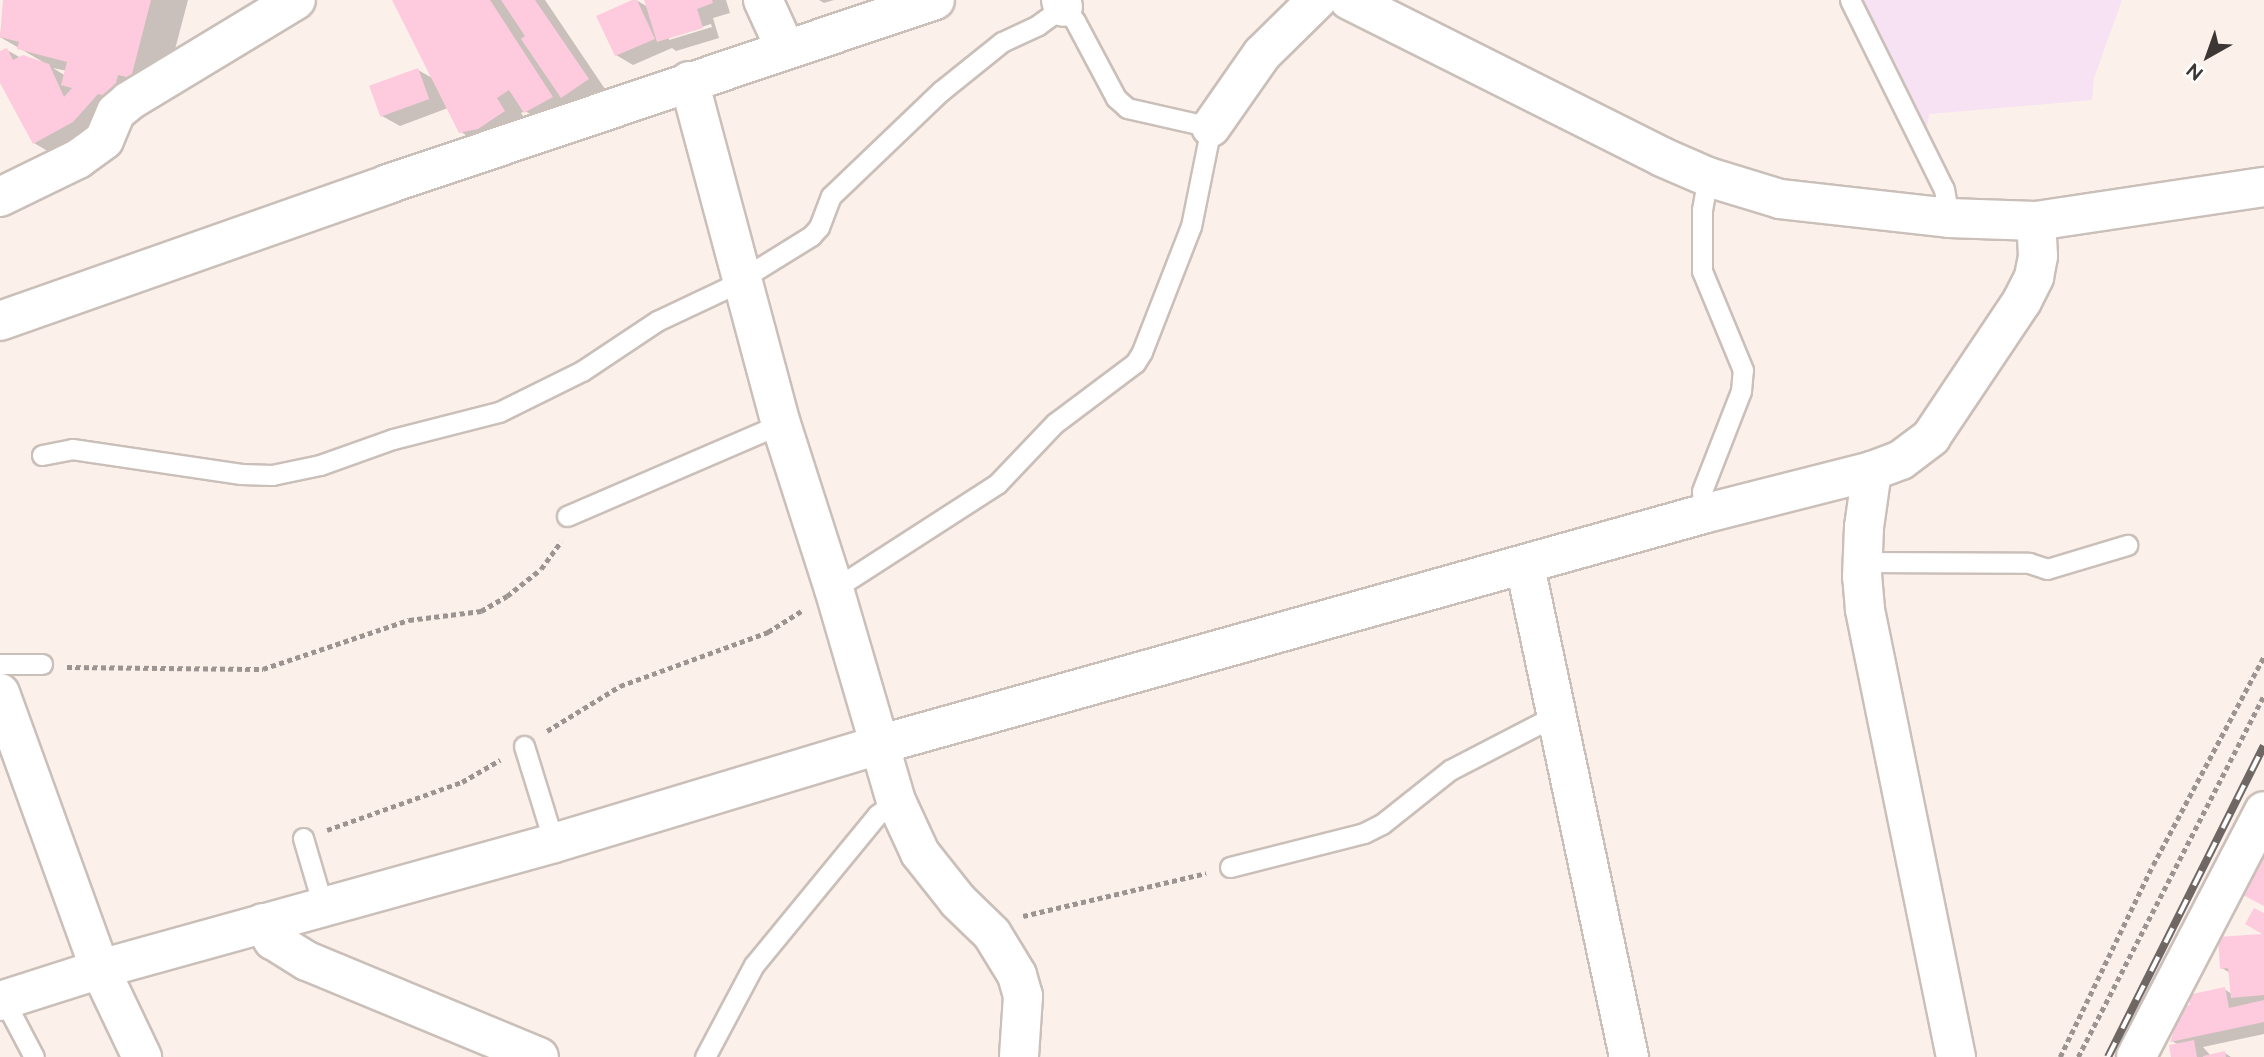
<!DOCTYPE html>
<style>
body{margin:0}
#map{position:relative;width:2264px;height:1057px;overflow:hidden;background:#fcf0ea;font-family:Raleway,sans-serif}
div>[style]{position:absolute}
.industrial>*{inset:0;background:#f6e2f2}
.shadow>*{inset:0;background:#0003}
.building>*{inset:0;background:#fecade;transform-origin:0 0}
.path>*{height:4.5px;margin-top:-2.25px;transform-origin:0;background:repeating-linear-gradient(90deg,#9c9490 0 5px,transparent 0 8.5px)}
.roads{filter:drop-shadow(2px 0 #cabfb9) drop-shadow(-2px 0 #cabfb9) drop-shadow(0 2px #cabfb9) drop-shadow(0 -2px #cabfb9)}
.lane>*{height:19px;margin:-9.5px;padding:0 9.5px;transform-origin:9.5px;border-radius:9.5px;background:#fff}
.street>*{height:38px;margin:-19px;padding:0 19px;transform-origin:19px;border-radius:19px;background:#fff}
.secondary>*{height:38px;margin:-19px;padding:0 19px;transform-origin:19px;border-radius:19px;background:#fff}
.rail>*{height:8px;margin-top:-4px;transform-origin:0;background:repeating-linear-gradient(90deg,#fff 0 16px,#6e6764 0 32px);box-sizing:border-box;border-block:2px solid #6e6764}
span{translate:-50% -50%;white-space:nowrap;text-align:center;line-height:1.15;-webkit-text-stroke:7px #fff;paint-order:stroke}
.north{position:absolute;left:2173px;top:21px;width:70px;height:70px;-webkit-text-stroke:5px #fff;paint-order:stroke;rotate:220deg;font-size:19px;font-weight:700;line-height:28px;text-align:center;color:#3c3735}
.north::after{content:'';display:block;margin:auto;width:24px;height:32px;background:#3c3735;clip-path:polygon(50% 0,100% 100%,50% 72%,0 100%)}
</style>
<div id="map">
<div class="industrial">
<div style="clip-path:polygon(1863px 0,2122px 0,2094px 78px,2092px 100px,1929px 114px,1927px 128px)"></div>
</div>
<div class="shadow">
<div style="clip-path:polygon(evenodd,5px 0,188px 0,163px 95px,151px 92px,145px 115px,113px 107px,90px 131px,51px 153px,34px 143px,0 79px,0 53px,7px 50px,21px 58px,43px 62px,0 37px,5px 0,53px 68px,67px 71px,66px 76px,53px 68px)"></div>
<div style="clip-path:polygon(394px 0,545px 0,605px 89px,579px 107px,571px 102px,577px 111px,551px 126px,525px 111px,521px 113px,530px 126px,486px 147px,461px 132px,448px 108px,400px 126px,382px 116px,418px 70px,434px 79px)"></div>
<div style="clip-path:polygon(evenodd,636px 0,648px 7px,646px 0,726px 0,730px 13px,713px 18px,719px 38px,676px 51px,672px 48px,633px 65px,616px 55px,636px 0,711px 24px,712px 27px,669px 40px,669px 37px,711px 24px)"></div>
<div style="clip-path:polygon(819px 0,834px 0,824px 3px)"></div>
<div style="clip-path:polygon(2264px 935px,2264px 1034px,2203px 1047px,2211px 1056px,2225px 1053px,2231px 1057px,2173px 1057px,2179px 1045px,2172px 1041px,2224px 989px,2232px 994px,2230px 973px,2222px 968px)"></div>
</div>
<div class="building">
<div style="clip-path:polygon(3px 0,151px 0,131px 78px,118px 75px,112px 98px,98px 94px,73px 122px,33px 144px,0 83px,0 51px,7px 48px,13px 60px,23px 55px,49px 64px,64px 97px,72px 88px,61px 85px,67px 62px,17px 49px,19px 42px,0 37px)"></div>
<div style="clip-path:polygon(392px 0,490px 0,553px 97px,524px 113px,509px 90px,497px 98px,505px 111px,478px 129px,459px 133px)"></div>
<div style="clip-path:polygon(501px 0,535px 0,589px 79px,561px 98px,521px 39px,525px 36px)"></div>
<div style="clip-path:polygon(632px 0,637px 0,655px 39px,615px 56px,596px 16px)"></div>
<div style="clip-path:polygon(644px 0,712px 0,713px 3px,697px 9px,703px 28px,657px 42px)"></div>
<div style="left:418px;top:68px;width:33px;height:52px;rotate:70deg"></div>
<div style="clip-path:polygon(2264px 842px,2264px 906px,2239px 893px)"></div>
<div style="clip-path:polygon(2254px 908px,2264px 913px,2264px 995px,2231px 998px,2228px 968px,2220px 969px,2218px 937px,2262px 934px,2245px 924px)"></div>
<div style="clip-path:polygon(2225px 987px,2229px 1008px,2264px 1000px,2264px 1022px,2170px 1042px,2183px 1006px,2190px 1005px,2188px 995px)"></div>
<div style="clip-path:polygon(2194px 1040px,2197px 1057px,2171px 1057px,2169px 1045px)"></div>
<div style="clip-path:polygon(2225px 1051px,2226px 1057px,2203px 1057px,2203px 1056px)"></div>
</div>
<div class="path">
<div style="left:67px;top:667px;width:196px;rotate:0.6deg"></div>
<div style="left:263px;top:669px;width:154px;rotate:-18.6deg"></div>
<div style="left:409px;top:620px;width:73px;rotate:-7.1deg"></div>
<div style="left:481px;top:611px;width:30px;rotate:-30deg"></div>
<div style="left:507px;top:596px;width:43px;rotate:-38.5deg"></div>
<div style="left:541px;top:569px;width:34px;rotate:-54deg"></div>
<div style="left:547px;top:731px;width:86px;rotate:-31.7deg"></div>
<div style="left:620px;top:686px;width:158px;rotate:-20deg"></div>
<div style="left:768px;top:632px;width:41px;rotate:-32.2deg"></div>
<div style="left:327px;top:830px;width:143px;rotate:-19.6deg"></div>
<div style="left:462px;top:782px;width:44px;rotate:-30.1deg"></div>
<div style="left:1023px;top:916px;width:188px;rotate:-13.2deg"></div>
<div style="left:2060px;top:1057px;width:213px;rotate:-64.2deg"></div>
<div style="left:2153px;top:865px;width:237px;rotate:-62deg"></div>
<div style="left:2078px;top:1057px;width:407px;rotate:-62.8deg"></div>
</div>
<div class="roads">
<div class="lane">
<div style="left:1850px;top:0;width:211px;rotate:63.6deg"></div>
<div style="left:1944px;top:189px;width:29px;rotate:80deg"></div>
<div style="left:42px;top:455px;width:31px;rotate:-11deg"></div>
<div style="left:72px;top:449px;width:171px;rotate:8.4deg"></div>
<div style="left:241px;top:474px;width:31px;rotate:2deg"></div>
<div style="left:272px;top:475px;width:49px;rotate:-11.8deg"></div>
<div style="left:320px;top:465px;width:77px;rotate:-19.6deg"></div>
<div style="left:393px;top:439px;width:109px;rotate:-14.3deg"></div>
<div style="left:499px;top:412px;width:93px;rotate:-26.3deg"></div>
<div style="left:582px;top:371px;width:90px;rotate:-33.7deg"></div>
<div style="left:657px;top:321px;width:77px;rotate:-25.2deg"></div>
<div style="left:727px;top:288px;width:99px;rotate:-31.8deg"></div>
<div style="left:811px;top:236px;width:12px;rotate:-48deg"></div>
<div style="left:819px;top:227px;width:33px;rotate:-69deg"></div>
<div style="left:831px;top:196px;width:152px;rotate:-43.7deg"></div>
<div style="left:941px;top:91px;width:78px;rotate:-38.8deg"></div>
<div style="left:1002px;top:42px;width:40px;rotate:-25deg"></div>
<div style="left:1038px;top:25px;width:31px;rotate:-36deg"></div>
<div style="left:1063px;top:7px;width:18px;rotate:49deg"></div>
<div style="left:1075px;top:21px;width:87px;rotate:62deg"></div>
<div style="left:1116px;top:98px;width:15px;rotate:42deg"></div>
<div style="left:1127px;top:108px;width:86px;rotate:12.7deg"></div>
<div style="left:1211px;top:127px;width:101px;rotate:101.4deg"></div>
<div style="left:1191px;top:226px;width:135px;rotate:111.3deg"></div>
<div style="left:1142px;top:352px;width:13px;rotate:122deg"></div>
<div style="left:1135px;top:363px;width:100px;rotate:143.1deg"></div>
<div style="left:1055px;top:423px;width:84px;rotate:133.6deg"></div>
<div style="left:997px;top:484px;width:194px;rotate:147.2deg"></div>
<div style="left:1703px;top:514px;width:23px;rotate:-92deg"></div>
<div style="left:1702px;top:491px;width:107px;rotate:-68.7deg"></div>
<div style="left:1741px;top:391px;width:21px;rotate:-85deg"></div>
<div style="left:1743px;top:370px;width:107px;rotate:-112.5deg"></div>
<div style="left:1702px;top:271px;width:61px;rotate:-90deg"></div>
<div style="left:1702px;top:210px;width:34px;rotate:-80deg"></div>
<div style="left:567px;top:516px;width:233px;rotate:-23.3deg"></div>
<div style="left:1863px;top:562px;width:166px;rotate:0.3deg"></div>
<div style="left:2029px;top:563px;width:19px;rotate:18deg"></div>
<div style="left:2047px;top:569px;width:84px;rotate:-16.7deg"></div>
<div style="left:0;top:664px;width:42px"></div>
<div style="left:524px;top:746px;width:102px;rotate:72.8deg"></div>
<div style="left:303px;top:838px;width:71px;rotate:73.6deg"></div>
<div style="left:1230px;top:867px;width:138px;rotate:-14.2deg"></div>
<div style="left:1364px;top:833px;width:20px;rotate:-27deg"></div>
<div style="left:1382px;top:824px;width:87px;rotate:-38.5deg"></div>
<div style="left:1450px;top:770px;width:119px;rotate:-27.4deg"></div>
<div style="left:4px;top:1000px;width:64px;rotate:62.2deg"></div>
<div style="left:705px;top:1057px;width:104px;rotate:-62deg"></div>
<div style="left:754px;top:965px;width:194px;rotate:-50.6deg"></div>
<div style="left:877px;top:815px;width:24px;rotate:-36deg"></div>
</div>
<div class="street">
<div style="left:763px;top:0;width:53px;rotate:65.4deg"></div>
<div style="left:1061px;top:0;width:7px;rotate:74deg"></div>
<div style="left:689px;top:81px;width:355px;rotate:75deg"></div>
<div style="left:781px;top:424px;width:173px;rotate:72.2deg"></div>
<div style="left:834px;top:589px;width:221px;rotate:73.7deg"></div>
<div style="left:896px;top:801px;width:57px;rotate:65.2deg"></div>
<div style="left:920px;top:853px;width:61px;rotate:51.6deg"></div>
<div style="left:958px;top:901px;width:47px;rotate:44.1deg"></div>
<div style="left:992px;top:934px;width:48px;rotate:58.6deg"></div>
<div style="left:1017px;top:975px;width:22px;rotate:74deg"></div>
<div style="left:1023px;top:996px;width:61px;rotate:93.8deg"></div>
<div style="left:1211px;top:127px;width:89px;rotate:-55.1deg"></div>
<div style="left:1262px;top:54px;width:77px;rotate:-44.5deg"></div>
<div style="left:0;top:197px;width:87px;rotate:-26deg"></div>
<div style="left:78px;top:159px;width:32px;rotate:-36deg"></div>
<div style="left:104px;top:140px;width:30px;rotate:-67deg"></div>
<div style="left:116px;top:112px;width:17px;rotate:-40deg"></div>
<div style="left:129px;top:101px;width:195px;rotate:-31.2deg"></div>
<div style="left:1525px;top:566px;width:502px;rotate:78.04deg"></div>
<div style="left:0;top:693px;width:294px;rotate:70.1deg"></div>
<div style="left:100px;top:969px;width:98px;rotate:64.5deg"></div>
<div style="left:263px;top:923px;width:20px;rotate:60deg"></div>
<div style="left:273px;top:940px;width:40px;rotate:32deg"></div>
<div style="left:307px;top:961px;width:251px;rotate:22.5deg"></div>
<div style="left:1956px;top:1057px;width:457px;rotate:-101.5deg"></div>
<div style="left:1865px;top:609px;width:32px;rotate:-95deg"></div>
<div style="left:1862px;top:577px;width:50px;rotate:-87.7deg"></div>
<div style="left:1864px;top:527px;width:57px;rotate:-81.9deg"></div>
<div style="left:1872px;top:471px;width:31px;rotate:-21deg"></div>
<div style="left:1901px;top:460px;width:38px;rotate:-37deg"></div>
<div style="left:1931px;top:437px;width:164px;rotate:-56.2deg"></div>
<div style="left:2022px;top:301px;width:27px;rotate:-63deg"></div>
<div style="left:2034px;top:277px;width:21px;rotate:-79deg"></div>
<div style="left:2038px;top:256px;width:35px;rotate:-93deg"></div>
<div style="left:2136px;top:1057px;width:277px;rotate:-62.5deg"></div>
</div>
<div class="secondary">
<div style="left:1349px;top:0;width:350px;rotate:26.6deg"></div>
<div style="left:1662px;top:157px;width:50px;rotate:23.5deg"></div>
<div style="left:1708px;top:177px;width:75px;rotate:17deg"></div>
<div style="left:1780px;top:199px;width:170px;rotate:6.4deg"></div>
<div style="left:1949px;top:218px;width:87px;rotate:2deg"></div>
<div style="left:2036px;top:221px;width:231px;rotate:-8.5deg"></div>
<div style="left:0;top:321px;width:411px;rotate:-19.4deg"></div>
<div style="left:388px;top:184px;width:577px;rotate:-18.59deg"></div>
<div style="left:0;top:1001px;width:105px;rotate:-17.7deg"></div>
<div style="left:100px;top:969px;width:471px;rotate:-15.5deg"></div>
<div style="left:554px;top:843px;width:338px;rotate:-16.8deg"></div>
<div style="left:878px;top:745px;width:857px;rotate:-15.64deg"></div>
<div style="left:1703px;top:514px;width:174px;rotate:-14.3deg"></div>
</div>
</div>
<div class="rail">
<div style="left:2108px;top:1057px;width:348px;rotate:-63.4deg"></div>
</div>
<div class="north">N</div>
</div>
